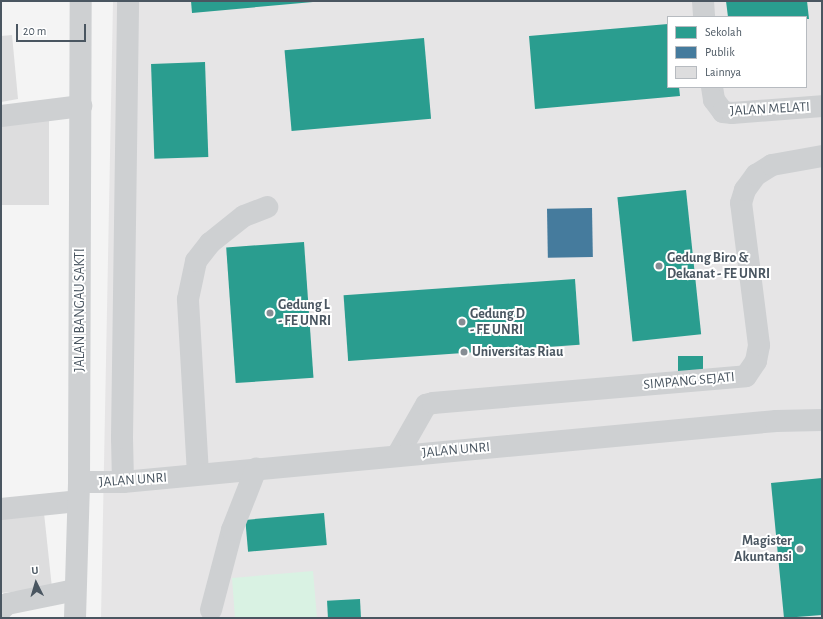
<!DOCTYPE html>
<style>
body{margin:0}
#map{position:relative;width:823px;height:619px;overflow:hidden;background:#f4f4f4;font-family:"Alegreya Sans",sans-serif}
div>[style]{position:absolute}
.education>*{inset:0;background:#e6e5e6}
.green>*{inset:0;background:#d9f2e3}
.schools>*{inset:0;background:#2a9d8f;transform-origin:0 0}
.public>*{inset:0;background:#457b9d;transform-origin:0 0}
.building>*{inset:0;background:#ddddde;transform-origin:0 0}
.minor>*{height:22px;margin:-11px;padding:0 11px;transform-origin:11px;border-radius:11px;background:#ced0d2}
.dots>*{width:11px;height:11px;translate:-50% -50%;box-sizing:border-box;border:2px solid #fff;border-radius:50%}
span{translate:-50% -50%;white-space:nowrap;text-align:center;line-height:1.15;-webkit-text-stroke:4px #fff;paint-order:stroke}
.street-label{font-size:14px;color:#4a5661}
.poi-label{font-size:14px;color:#4a5661;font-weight:700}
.left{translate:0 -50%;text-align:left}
.right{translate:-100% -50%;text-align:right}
.frame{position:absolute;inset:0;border:2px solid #4a5661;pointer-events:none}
.legend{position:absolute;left:667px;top:16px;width:140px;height:72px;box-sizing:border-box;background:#fff;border:1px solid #b7bbc0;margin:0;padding:5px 7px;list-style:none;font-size:12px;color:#4a5661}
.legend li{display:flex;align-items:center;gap:8px;height:20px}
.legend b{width:20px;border:1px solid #b7bbc0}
.north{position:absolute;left:16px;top:563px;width:40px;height:40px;-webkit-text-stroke:3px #fff;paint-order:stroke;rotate:355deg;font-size:11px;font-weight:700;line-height:16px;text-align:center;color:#4a5661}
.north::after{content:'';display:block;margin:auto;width:14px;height:18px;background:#4a5661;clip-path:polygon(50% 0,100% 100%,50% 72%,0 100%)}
.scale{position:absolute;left:16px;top:24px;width:70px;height:18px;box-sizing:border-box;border:2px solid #4a5661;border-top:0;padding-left:5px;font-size:12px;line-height:14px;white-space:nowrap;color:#4a5661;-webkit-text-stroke:3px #fff;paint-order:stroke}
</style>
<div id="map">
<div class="education">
<div style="clip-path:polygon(evenodd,113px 1px,822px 1px,822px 618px,101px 618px,113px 1px,668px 17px,806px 17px,806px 87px,668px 87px,668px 17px)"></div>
</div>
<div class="green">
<div style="clip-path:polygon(313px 571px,317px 618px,235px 618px,232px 578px)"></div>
</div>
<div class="schools">
<div style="clip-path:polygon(191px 1px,313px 1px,313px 2px,192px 13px)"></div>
<div style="clip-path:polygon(726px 1px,807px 1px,809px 19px,728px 17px)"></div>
<div style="clip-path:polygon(668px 24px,668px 87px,679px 87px,680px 96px,535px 109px,529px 36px)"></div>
<div style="left:424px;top:38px;width:81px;height:140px;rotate:85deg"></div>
<div style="left:205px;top:62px;width:95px;height:54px;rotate:88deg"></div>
<div style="left:686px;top:190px;width:145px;height:69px;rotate:84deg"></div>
<div style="left:304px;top:242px;width:136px;height:78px;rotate:86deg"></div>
<div style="left:575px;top:279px;width:66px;height:232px;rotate:86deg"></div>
<div style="left:703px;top:356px;width:20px;height:25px;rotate:90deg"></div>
<div style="clip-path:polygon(822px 478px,822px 615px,784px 618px,771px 483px)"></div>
<div style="left:324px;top:513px;width:32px;height:79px;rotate:85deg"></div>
<div style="left:360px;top:599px;width:19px;height:33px;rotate:87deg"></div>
</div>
<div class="public">
<div style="left:592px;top:208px;width:49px;height:45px;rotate:89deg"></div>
</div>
<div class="building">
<div style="clip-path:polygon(12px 35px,18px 99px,1px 102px,1px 36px)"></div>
<div style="left:49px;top:117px;width:88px;height:49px;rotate:90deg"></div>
<div style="clip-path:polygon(44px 513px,52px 588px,1px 593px,1px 518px)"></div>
</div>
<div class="minor">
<div style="left:703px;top:1px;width:16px;rotate:86deg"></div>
<div style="left:712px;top:87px;width:13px;rotate:81deg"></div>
<div style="left:714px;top:100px;width:15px;rotate:53deg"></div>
<div style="left:723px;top:112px;width:9px;rotate:6deg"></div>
<div style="left:732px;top:113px;width:90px;rotate:-4.4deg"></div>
<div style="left:1px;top:116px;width:81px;rotate:-7.1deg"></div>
<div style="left:397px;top:456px;width:59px;rotate:-60.4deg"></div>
<div style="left:426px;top:405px;width:7px;rotate:-16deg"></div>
<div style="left:433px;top:403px;width:314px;rotate:-4.9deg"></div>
<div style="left:746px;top:376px;width:18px;rotate:-56deg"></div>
<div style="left:756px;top:361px;width:16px;rotate:-79deg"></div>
<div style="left:759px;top:345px;width:143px;rotate:-97.2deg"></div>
<div style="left:741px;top:203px;width:14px;rotate:-73deg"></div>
<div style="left:745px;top:190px;width:19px;rotate:-54deg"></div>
<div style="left:756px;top:175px;width:19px;rotate:-32deg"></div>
<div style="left:772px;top:165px;width:51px;rotate:-10.2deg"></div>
<div style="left:198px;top:474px;width:175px;rotate:-93.3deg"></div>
<div style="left:188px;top:299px;width:39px;rotate:-78deg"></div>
<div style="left:196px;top:261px;width:23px;rotate:-52deg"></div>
<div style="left:210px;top:243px;width:43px;rotate:-38.5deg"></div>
<div style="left:244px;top:216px;width:25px;rotate:-21deg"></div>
<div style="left:79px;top:482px;width:44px"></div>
<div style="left:123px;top:482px;width:656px;rotate:-5.34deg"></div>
<div style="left:776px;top:421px;width:46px;rotate:-1.2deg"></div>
<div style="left:123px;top:482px;width:44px;rotate:-91.3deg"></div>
<div style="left:122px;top:438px;width:437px;rotate:-89.2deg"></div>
<div style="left:1px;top:509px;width:77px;rotate:-5.9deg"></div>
<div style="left:1px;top:610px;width:8px;rotate:-45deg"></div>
<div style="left:7px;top:604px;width:69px;rotate:-11.6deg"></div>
<div style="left:211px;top:610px;width:83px;rotate:-75.3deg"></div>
<div style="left:232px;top:530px;width:66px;rotate:-68.5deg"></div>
<div style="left:75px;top:618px;width:136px;rotate:-88.3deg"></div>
<div style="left:79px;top:482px;width:481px;rotate:-89.8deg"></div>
</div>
<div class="dots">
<div style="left:659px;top:266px;background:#868d94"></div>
<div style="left:270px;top:313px;background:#868d94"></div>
<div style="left:462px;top:322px;background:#868d94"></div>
<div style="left:464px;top:352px;background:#868d94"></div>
<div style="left:800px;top:549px;background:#868d94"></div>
</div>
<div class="street-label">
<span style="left:770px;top:109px;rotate:-3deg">JALAN MELATI</span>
<span style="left:80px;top:310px;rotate:-90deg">JALAN BANGAU SAKTI</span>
<span style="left:689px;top:381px;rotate:-5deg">SIMPANG SEJATI</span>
<span style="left:456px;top:450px;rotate:-5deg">JALAN UNRI</span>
<span style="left:133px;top:480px;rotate:-4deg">JALAN UNRI</span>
</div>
<div class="poi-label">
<span class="left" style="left:667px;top:266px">Gedung Biro &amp;<br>Dekanat - FE UNRI</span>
<span class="left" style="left:278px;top:313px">Gedung L<br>- FE UNRI</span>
<span class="left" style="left:470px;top:322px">Gedung D<br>- FE UNRI</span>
<span class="left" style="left:472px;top:352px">Universitas Riau</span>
<span class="right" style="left:792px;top:549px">Magister<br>Akuntansi</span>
</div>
<div class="frame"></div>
<ul class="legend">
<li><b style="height:11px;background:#2a9d8f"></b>Sekolah</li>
<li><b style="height:11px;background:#457b9d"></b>Publik</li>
<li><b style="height:11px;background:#ddddde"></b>Lainnya</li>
</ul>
<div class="north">U</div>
<div class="scale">20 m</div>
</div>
